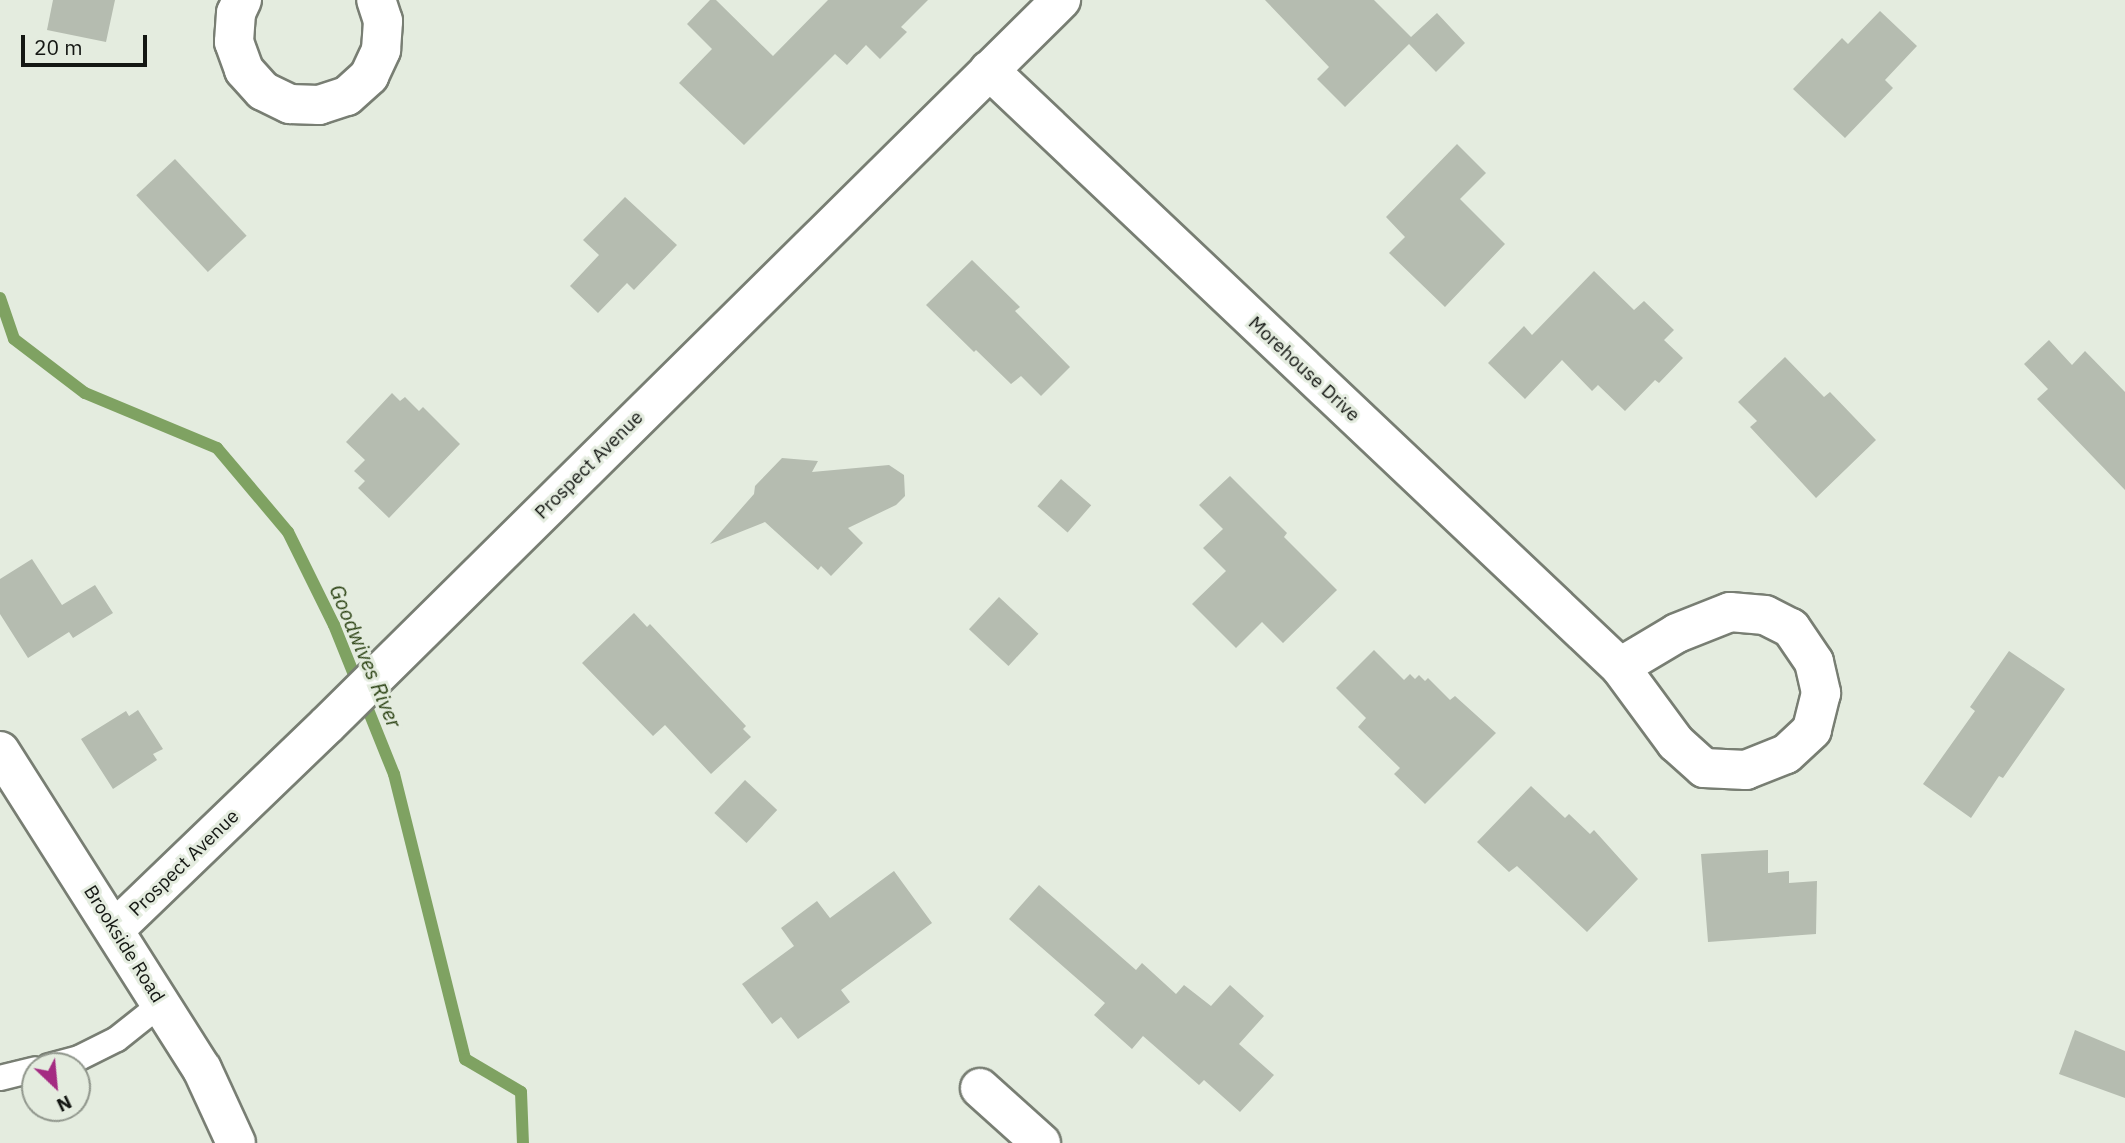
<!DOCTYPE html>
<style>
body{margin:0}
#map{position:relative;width:2125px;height:1143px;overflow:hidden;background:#e4ecdf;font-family:"IBM Plex Sans",sans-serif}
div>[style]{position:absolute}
.stream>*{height:12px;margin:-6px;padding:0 6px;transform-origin:6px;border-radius:6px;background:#7fa262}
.building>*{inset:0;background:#b5bcb0;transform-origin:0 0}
.roads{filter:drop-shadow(2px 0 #787e73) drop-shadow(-2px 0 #787e73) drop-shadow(0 2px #787e73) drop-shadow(0 -2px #787e73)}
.service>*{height:24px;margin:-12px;padding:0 12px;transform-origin:12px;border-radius:12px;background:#fff}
.minor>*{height:38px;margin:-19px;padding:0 19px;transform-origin:19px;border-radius:19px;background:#fff}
span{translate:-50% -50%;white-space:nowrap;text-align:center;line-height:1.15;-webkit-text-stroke:6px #e4ecdf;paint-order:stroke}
.street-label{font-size:19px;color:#141713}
.water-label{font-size:21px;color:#2b4213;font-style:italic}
.north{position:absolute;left:21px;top:1052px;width:70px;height:70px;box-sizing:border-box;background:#e4ecdf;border:2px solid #91978d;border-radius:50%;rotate:154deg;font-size:19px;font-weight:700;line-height:28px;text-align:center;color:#141713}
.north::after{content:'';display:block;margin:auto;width:24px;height:32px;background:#a42b82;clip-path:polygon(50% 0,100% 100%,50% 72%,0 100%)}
.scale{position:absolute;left:21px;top:35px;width:126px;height:32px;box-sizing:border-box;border:4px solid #141713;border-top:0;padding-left:9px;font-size:21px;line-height:24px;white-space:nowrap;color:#141713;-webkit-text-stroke:5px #e4ecdf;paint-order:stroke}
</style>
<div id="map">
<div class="stream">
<div style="left:0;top:298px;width:43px;rotate:71.1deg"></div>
<div style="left:14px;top:339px;width:89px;rotate:37.3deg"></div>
<div style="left:85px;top:393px;width:143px;rotate:22.6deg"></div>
<div style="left:217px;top:448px;width:110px;rotate:49.8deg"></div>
<div style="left:288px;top:532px;width:104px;rotate:63.7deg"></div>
<div style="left:334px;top:625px;width:161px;rotate:68.1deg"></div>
<div style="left:394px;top:774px;width:294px;rotate:76deg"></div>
<div style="left:465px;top:1059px;width:65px;rotate:30.5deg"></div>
<div style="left:521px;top:1092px;width:51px;rotate:87.8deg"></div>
</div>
<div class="building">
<div style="clip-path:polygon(53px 0,115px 0,106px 42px,47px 30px)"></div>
<div style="clip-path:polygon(710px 0,716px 0,773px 56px,828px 0,928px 0,901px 27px,907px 32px,880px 59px,866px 45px,847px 65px,835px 54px,744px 145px,679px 83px,712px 49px,687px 24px)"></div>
<div style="clip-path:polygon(1265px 0,1374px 0,1411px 37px,1437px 13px,1465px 43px,1436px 72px,1409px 44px,1345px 107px,1317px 79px,1329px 67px)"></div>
<div style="clip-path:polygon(1880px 11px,1917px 46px,1885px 80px,1893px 88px,1845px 138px,1793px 89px,1842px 38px,1848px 44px)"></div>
<div style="clip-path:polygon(1457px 144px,1486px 173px,1460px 199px,1505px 244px,1445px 307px,1389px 253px,1405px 237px,1386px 217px)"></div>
<div style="left:175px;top:159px;width:105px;height:53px;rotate:47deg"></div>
<div style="clip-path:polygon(625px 197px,677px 245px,634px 290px,627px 283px,598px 313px,570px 286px,599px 255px,583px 240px)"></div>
<div style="clip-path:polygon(972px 260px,1020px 307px,1015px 311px,1070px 367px,1041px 396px,1021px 376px,1011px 384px,976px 350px,974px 352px,926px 305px)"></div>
<div style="clip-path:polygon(1594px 271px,1634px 310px,1644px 301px,1674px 330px,1664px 340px,1683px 358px,1659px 383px,1655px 380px,1625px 411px,1598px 385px,1592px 391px,1562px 360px,1525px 399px,1488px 363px,1524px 326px,1532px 335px)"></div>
<div style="clip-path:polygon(2049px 340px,2072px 365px,2085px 351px,2125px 392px,2125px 490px,2037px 399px,2048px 389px,2024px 364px)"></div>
<div style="clip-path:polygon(1785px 357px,1824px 397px,1830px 392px,1876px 440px,1816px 498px,1750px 427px,1757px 421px,1738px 402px)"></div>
<div style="clip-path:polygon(392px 393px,400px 401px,405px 397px,419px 411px,423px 407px,460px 444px,389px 518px,358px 488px,365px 481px,354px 471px,365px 460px,346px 442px)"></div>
<div style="clip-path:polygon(782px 458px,818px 461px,812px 472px,889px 465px,904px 475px,905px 496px,896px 505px,848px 528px,863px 543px,831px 576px,821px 566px,818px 570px,765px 522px,710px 544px,754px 494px,755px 486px)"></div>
<div style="clip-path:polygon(1230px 476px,1287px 533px,1284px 537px,1337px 590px,1283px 643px,1262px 622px,1236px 648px,1192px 604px,1226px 571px,1203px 548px,1223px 529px,1199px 505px)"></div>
<div style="left:1061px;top:479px;width:40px;height:36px;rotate:41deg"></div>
<div style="clip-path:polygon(32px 559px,62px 605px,95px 585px,113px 613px,73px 638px,69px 632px,28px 658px,0 614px,0 579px)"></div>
<div style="left:999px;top:597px;width:54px;height:44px;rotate:43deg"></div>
<div style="clip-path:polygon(634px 613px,647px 627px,650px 624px,746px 726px,743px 729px,751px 737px,711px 774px,665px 725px,653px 736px,582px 663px)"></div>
<div style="clip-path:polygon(1374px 650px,1404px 680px,1410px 674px,1415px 679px,1419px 675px,1425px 681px,1428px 678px,1450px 700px,1455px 696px,1496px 733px,1425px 804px,1394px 774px,1400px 768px,1358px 727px,1366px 718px,1336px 688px)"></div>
<div style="clip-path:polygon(2009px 651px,2065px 689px,2003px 778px,1999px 776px,1971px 818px,1923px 784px,1975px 711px,1970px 707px)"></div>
<div style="clip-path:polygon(138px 710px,163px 749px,153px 754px,157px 760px,113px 789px,81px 739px,126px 711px,129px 716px)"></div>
<div style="left:745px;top:780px;width:44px;height:45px;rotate:43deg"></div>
<div style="clip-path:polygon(1531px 786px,1565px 818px,1569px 814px,1590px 834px,1594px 830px,1638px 879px,1587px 932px,1517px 866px,1509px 872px,1477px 842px)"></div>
<div style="clip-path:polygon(1768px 850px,1768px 873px,1789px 871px,1789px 883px,1817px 881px,1816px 934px,1708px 942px,1701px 854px)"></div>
<div style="clip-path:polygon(894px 871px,932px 923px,841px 990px,850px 1002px,798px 1039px,781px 1017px,772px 1024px,742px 984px,794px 946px,781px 928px,817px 901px,830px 918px)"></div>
<div style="clip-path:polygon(1039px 885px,1136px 970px,1142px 963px,1176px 994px,1184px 985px,1211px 1006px,1230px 985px,1264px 1016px,1239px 1044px,1274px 1075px,1240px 1112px,1204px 1080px,1199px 1085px,1143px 1036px,1132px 1049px,1094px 1015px,1105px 1003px,1009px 919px)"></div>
<div style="clip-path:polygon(2075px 1030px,2125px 1051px,2125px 1098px,2059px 1074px)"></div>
</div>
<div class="roads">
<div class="service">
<div style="left:49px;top:1066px;width:31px;rotate:-15deg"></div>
<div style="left:79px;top:1058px;width:42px;rotate:-26.6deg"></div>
<div style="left:117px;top:1039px;width:56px;rotate:-38.5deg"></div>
<div style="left:0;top:1078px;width:36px;rotate:-14deg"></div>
</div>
<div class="minor">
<div style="left:242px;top:0;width:14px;rotate:115deg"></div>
<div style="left:236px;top:13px;width:29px;rotate:94deg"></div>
<div style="left:234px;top:42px;width:30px;rotate:70deg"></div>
<div style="left:244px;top:70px;width:28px;rotate:48deg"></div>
<div style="left:263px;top:91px;width:30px;rotate:26deg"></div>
<div style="left:290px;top:104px;width:29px;rotate:2deg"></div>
<div style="left:319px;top:105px;width:29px;rotate:-18deg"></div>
<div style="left:347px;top:96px;width:30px;rotate:-42deg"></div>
<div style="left:369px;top:76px;width:29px;rotate:-65deg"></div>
<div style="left:381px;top:50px;width:29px;rotate:-86deg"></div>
<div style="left:383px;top:21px;width:22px;rotate:-108deg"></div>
<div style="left:989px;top:70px;width:869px;rotate:43.41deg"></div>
<div style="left:1620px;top:667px;width:66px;rotate:-30.8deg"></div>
<div style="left:1677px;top:633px;width:57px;rotate:-21.6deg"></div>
<div style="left:1730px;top:612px;width:35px;rotate:5deg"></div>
<div style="left:1765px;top:615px;width:29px;rotate:27deg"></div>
<div style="left:1791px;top:628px;width:41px;rotate:55.9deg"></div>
<div style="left:1814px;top:662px;width:32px;rotate:77deg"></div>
<div style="left:1821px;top:693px;width:38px;rotate:104deg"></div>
<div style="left:1812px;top:730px;width:35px;rotate:137deg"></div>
<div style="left:1786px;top:754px;width:43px;rotate:158.2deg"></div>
<div style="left:1746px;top:770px;width:42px;rotate:-177.3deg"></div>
<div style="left:1704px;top:768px;width:38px;rotate:-138deg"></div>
<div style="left:1676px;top:743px;width:94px;rotate:-126.4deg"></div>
<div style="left:0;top:751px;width:377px;rotate:57.6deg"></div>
<div style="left:202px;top:1069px;width:81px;rotate:65.3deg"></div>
<div style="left:115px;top:929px;width:294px;rotate:-43.9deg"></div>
<div style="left:327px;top:725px;width:1032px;rotate:-44.65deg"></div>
<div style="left:980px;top:1088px;width:82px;rotate:42deg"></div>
</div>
</div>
<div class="street-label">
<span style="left:1304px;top:369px;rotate:43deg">Morehouse Drive</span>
<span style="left:589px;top:465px;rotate:-45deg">Prospect Avenue</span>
<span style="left:184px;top:863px;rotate:-44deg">Prospect Avenue</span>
<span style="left:124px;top:944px;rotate:58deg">Brookside Road</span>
</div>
<div class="water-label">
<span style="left:366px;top:656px;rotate:67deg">Goodwives River</span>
</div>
<div class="north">N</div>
<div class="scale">20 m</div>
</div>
